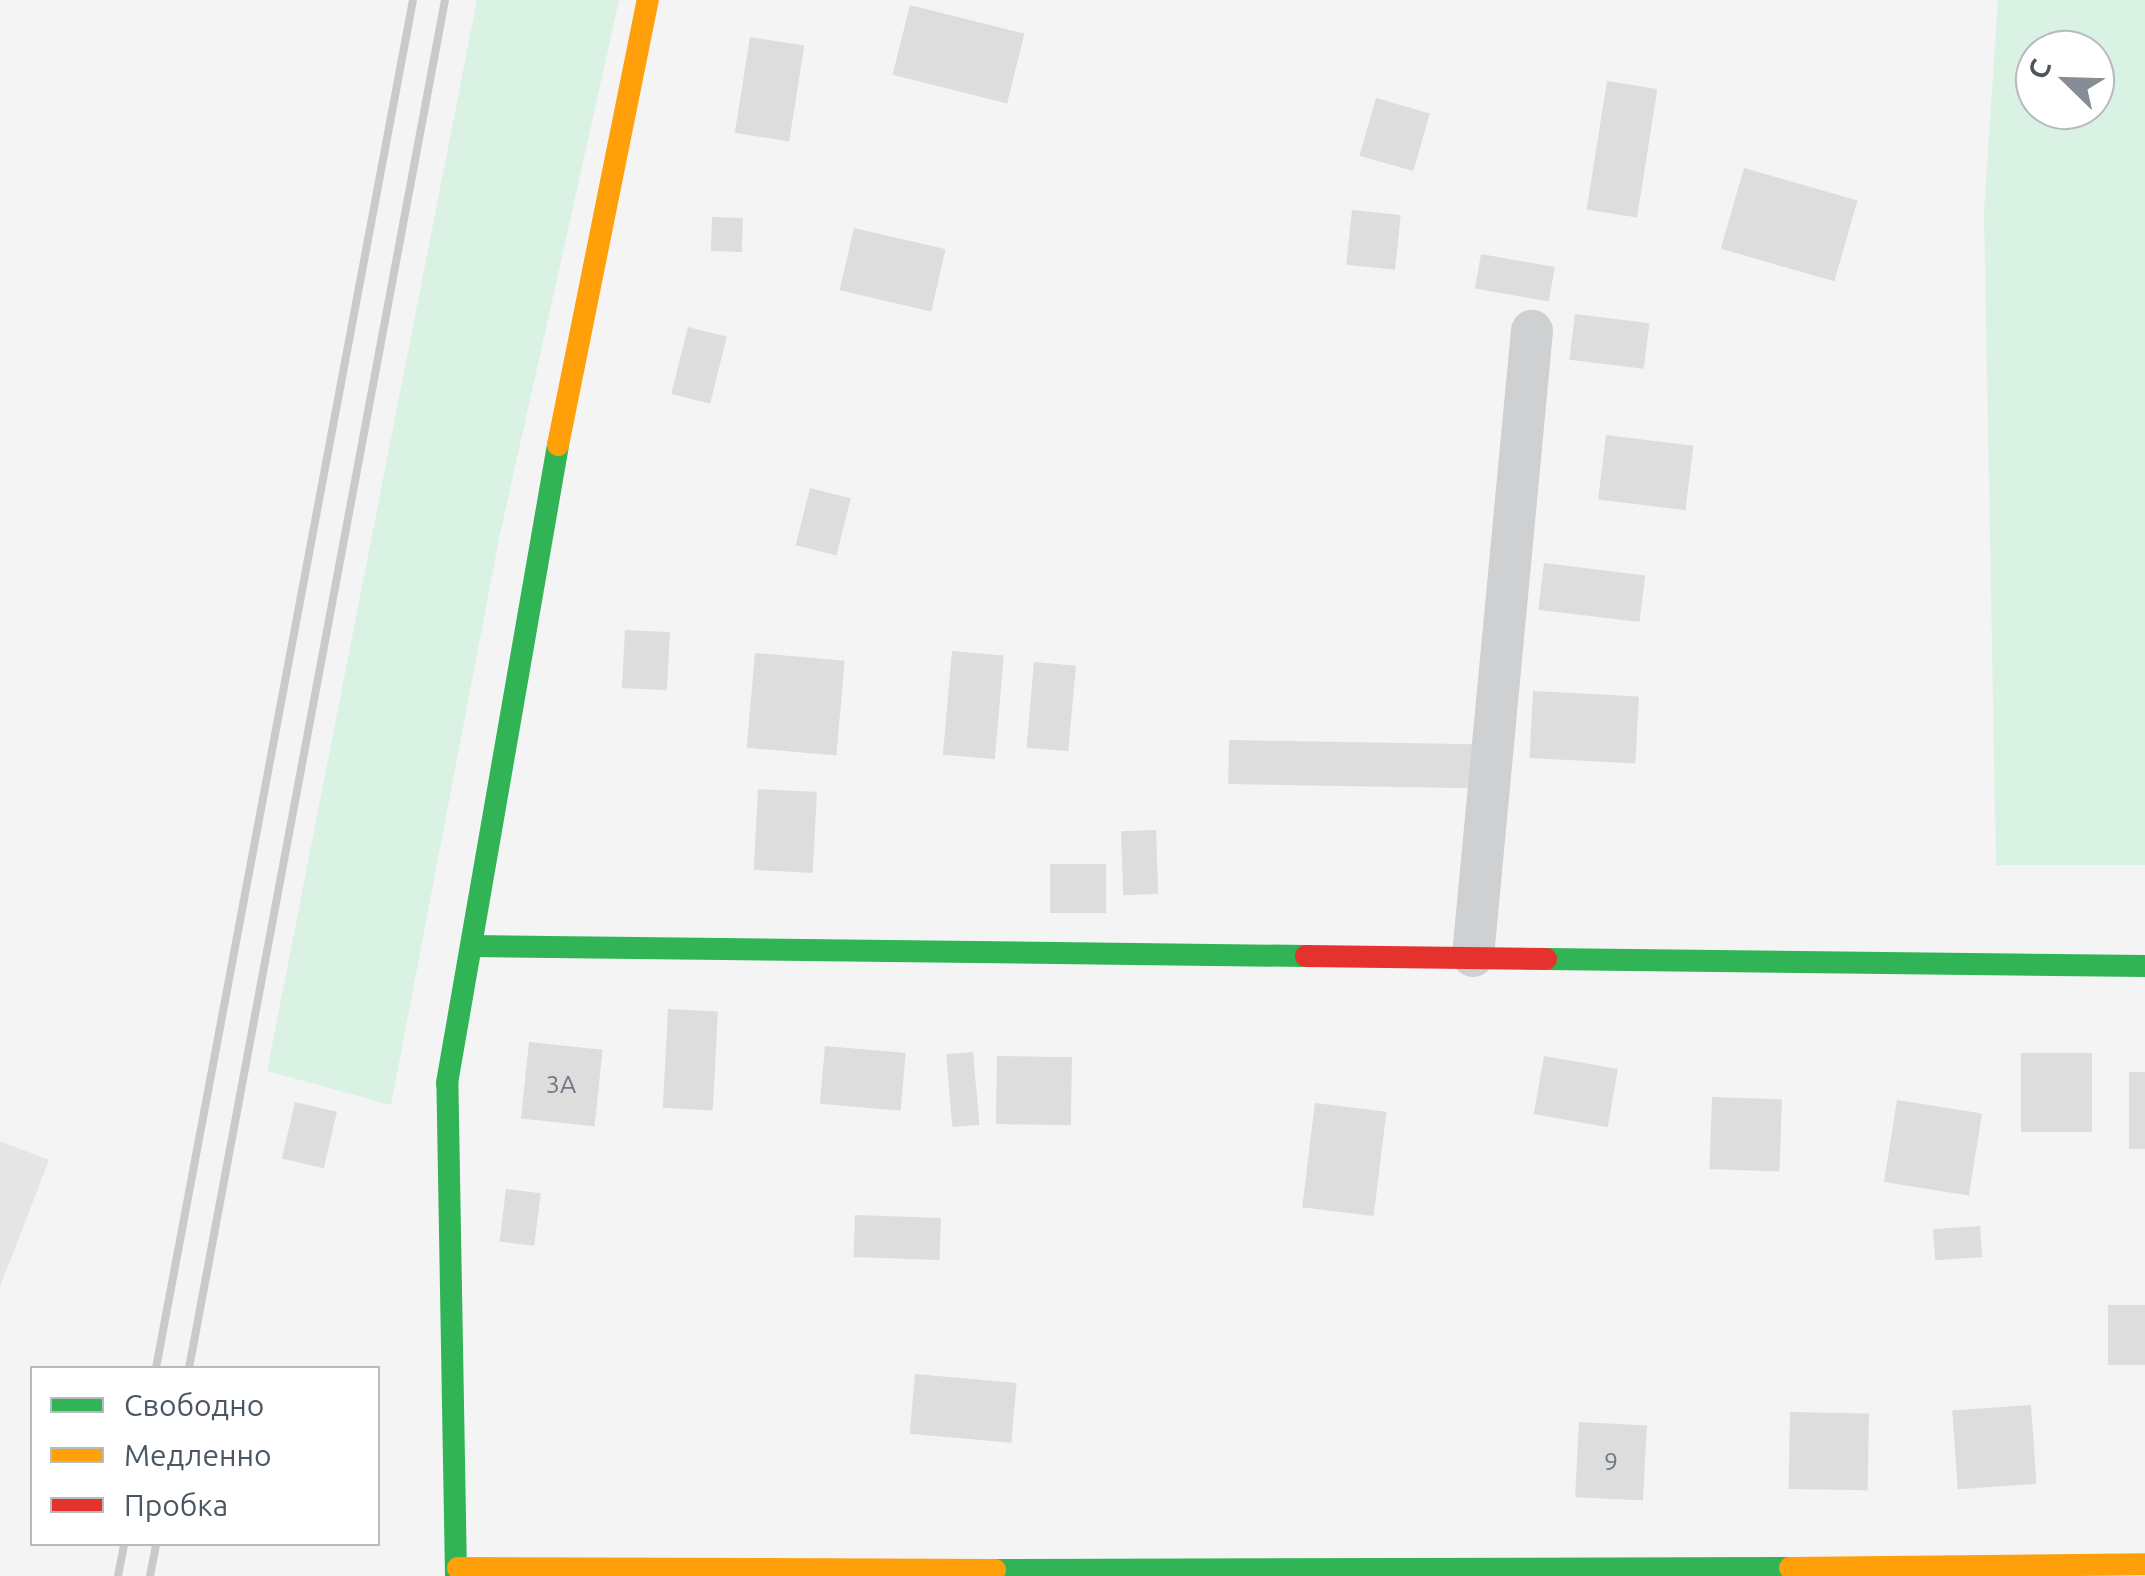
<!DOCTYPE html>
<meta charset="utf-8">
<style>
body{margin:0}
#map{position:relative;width:2145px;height:1576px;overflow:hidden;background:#f4f4f4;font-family:Ubuntu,sans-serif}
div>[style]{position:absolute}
.education>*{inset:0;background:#e6e5e6}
.green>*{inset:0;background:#d9f2e3}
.building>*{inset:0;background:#ddddde;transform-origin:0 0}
.street>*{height:42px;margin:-21px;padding:0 21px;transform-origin:21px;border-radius:21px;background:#ced0d2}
.fast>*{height:22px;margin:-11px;padding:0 11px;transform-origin:11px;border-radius:11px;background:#30b455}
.slow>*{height:22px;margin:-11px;padding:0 11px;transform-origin:11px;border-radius:11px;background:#ff9f0a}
.jam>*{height:22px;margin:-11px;padding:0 11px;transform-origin:11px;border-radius:11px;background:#e5322d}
.rail>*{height:8px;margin:-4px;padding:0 4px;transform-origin:4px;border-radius:4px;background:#c9cacc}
span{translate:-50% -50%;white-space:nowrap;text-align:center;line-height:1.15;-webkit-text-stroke:8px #fff;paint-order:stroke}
.number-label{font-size:25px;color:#707881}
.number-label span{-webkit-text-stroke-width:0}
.legend{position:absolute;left:30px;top:1366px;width:350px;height:180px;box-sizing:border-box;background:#fff;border:2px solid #b7bbc0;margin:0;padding:12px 18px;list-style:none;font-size:30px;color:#4a5661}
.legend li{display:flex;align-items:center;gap:20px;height:50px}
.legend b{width:50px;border:2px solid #b7bbc0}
.north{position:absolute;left:2015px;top:30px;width:100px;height:100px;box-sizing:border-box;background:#fff;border:2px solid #b7bbc0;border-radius:50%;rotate:293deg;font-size:28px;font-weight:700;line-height:40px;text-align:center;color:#4a5661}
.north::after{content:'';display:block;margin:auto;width:35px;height:45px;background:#868d94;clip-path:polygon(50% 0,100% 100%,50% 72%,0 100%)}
</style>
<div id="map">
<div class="education">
<div style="clip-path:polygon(0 1141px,49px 1160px,0 1287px)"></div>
</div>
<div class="green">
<div style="clip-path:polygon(477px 0,619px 0,499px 539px,391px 1105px,267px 1071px)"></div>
<div style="clip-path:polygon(evenodd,1998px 0,2145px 0,2145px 865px,1996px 865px,1984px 212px,1998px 0,2035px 50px,2095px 50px,2095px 110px,2035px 110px,2035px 50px)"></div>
</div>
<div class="building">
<div style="left:910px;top:5px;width:118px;height:72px;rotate:14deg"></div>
<div style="left:750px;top:37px;width:55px;height:97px;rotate:9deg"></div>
<div style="left:1607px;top:81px;width:51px;height:130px;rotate:9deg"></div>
<div style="left:1376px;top:98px;width:56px;height:60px;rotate:16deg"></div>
<div style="left:1744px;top:168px;width:118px;height:84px;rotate:16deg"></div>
<div style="left:1352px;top:210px;width:49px;height:55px;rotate:6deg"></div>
<div style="left:712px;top:217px;width:31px;height:34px;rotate:2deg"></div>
<div style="left:854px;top:228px;width:94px;height:64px;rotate:13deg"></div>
<div style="left:1481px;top:254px;width:75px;height:35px;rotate:10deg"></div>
<div style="left:1575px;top:314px;width:75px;height:46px;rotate:7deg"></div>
<div style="left:688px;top:327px;width:40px;height:69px;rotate:14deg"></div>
<div style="left:1606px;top:435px;width:88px;height:65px;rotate:7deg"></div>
<div style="left:810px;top:488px;width:42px;height:59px;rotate:14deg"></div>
<div style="left:1544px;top:563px;width:102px;height:47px;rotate:7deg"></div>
<div style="left:625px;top:630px;width:45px;height:58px;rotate:3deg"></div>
<div style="left:952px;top:651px;width:52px;height:104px;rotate:5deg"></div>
<div style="left:755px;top:653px;width:90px;height:95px;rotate:5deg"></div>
<div style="left:1034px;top:662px;width:42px;height:86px;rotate:5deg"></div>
<div style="left:1533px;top:691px;width:106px;height:67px;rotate:3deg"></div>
<div style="left:1229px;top:740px;width:245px;height:44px;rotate:1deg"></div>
<div style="left:758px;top:789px;width:59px;height:81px;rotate:3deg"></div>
<div style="left:1156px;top:830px;width:64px;height:35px;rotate:88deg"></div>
<div style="left:1050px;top:864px;width:56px;height:49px"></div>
<div style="left:668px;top:1009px;width:50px;height:99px;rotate:3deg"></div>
<div style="left:529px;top:1042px;width:74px;height:77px;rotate:6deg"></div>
<div style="left:825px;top:1046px;width:81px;height:58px;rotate:5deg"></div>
<div style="left:973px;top:1052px;width:73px;height:27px;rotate:85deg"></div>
<div style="left:2021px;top:1053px;width:71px;height:79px"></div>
<div style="left:997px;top:1056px;width:75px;height:68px;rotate:1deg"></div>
<div style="left:1544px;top:1056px;width:75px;height:59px;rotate:10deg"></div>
<div style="left:2145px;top:1072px;width:77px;height:16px;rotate:90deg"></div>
<div style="left:1712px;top:1097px;width:70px;height:72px;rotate:2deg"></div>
<div style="left:1897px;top:1100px;width:86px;height:83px;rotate:9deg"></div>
<div style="left:295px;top:1102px;width:43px;height:58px;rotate:13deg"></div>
<div style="left:1315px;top:1103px;width:72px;height:105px;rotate:7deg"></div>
<div style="left:506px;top:1189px;width:35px;height:53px;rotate:7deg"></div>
<div style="left:855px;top:1215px;width:86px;height:42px;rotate:2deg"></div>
<div style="left:1980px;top:1226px;width:31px;height:47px;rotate:86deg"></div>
<div style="left:2145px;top:1305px;width:60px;height:37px;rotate:90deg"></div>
<div style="left:915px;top:1374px;width:102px;height:60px;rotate:5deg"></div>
<div style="left:2031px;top:1405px;width:79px;height:79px;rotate:86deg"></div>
<div style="left:1790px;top:1412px;width:79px;height:77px;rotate:1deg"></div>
<div style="left:1579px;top:1422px;width:68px;height:75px;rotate:3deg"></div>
</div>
<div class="street">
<div style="left:1473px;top:956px;width:628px;rotate:-84.61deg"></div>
</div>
<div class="fast">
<div style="left:472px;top:946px;width:834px;rotate:0.69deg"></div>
<div style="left:1546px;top:959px;width:599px;rotate:0.67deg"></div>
<div style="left:995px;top:1570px;width:795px;rotate:-0.14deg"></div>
<div style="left:456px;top:1576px;width:493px;rotate:-91deg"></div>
<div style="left:447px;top:1083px;width:648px;rotate:-80.13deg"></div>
</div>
<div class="slow">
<div style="left:558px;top:445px;width:454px;rotate:-78.6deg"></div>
<div style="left:458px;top:1568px;width:537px;rotate:0.21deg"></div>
<div style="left:1790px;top:1568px;width:355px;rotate:-0.6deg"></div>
</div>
<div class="jam">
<div style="left:1306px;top:956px;width:240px;rotate:0.7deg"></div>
</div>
<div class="rail">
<div style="left:156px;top:1368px;width:1392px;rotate:-79.36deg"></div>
<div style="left:189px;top:1368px;width:1392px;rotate:-79.4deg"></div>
<div style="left:118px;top:1576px;width:33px;rotate:-79deg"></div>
<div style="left:150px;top:1576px;width:33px;rotate:-79deg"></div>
</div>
<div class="number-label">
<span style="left:561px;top:1084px">3А</span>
<span style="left:1611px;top:1461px">9</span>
</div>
<ul class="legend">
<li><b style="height:12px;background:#30b455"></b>Свободно</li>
<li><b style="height:12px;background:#ff9f0a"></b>Медленно</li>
<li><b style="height:12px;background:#e5322d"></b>Пробка</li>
</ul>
<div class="north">С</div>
</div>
